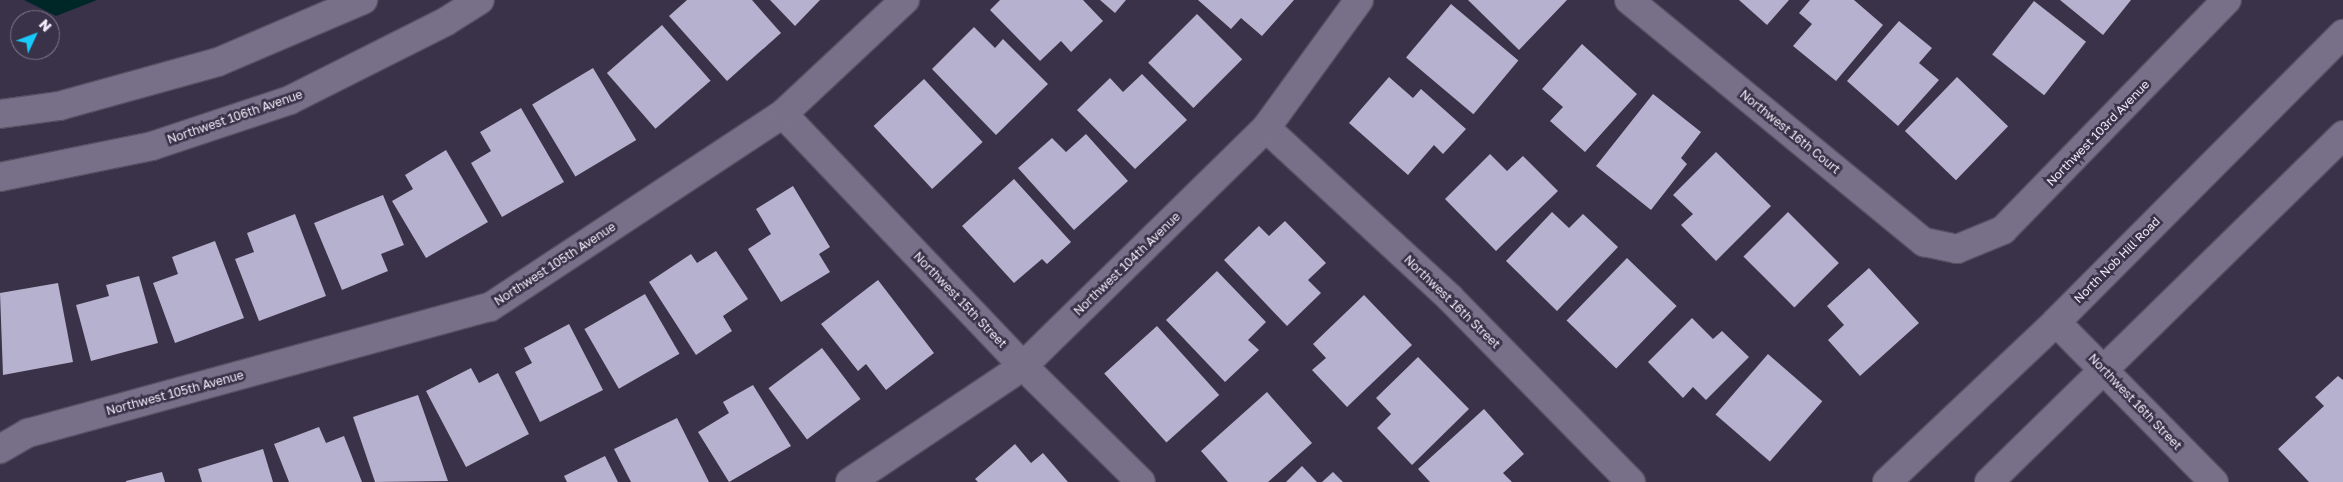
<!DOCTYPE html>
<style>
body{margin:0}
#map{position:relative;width:2343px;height:482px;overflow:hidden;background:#3a3248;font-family:"Golos Text",sans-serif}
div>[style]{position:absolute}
.water>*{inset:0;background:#002728}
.building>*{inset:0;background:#b6b1ce;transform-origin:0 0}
.roads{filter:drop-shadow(1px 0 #575063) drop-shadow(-1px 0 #575063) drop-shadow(0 1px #575063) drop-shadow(0 -1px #575063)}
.minor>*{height:28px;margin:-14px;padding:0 14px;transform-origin:14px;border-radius:14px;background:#787089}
.secondary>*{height:28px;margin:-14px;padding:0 14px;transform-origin:14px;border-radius:14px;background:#787089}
span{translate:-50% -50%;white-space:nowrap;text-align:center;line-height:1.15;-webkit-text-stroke:5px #3a3248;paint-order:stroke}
.street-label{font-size:12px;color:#f0ecfa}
.north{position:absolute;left:10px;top:10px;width:50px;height:50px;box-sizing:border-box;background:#3a3248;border:1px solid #837c8f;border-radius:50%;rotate:47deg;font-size:14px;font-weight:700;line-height:20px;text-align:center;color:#f0ecfa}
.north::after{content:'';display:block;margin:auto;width:18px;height:22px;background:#17cafb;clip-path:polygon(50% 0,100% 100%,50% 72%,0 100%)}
</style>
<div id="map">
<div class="water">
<div style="clip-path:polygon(24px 0,97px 0,56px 16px)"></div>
</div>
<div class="building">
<div style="clip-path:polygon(687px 0,752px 0,781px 33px,727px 81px,669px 16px)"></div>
<div style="clip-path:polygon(770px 0,820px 0,795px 26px)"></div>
<div style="clip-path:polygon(1000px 0,1083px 0,1103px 21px,1071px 52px,1061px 41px,1040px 61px,990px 10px)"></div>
<div style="clip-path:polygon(1100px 0,1126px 0,1115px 13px)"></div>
<div style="clip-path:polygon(1198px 0,1294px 0,1262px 36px,1241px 18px,1231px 29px)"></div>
<div style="clip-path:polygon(1468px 0,1567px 0,1519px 50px)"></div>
<div style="clip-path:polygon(1739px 0,1789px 0,1767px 25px)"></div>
<div style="clip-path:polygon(1810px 0,1854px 0,1883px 25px,1836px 81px,1793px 46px,1812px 24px,1799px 13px)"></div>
<div style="clip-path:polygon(2060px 0,2131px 0,2103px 35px)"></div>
<div style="left:2034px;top:1px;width:66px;height:68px;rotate:38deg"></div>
<div style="left:1451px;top:4px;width:88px;height:70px;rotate:40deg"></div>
<div style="left:1197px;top:14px;width:64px;height:69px;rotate:45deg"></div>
<div style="clip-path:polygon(1899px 21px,1932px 48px,1919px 63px,1939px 80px,1898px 126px,1847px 81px)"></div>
<div style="left:662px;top:25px;width:74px;height:73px;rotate:49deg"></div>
<div style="clip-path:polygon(974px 27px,995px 48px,1003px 39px,1048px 84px,996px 135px,932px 69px)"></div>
<div style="clip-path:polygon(1582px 44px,1637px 94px,1585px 152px,1550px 121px,1563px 107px,1542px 89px)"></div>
<div style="left:593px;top:68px;width:84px;height:71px;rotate:59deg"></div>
<div style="clip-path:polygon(1142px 74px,1187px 120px,1135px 169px,1077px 110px,1110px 78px,1123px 92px)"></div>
<div style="clip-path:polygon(1389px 77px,1413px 98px,1421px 89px,1466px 129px,1443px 154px,1434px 145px,1408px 175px,1349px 123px)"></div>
<div style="left:1957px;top:77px;width:71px;height:75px;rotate:44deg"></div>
<div style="left:924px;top:79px;width:86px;height:69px;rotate:47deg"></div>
<div style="clip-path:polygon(1653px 94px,1701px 132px,1681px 158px,1687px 164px,1651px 210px,1596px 166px)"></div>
<div style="clip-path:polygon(521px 108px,564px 182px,502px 217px,471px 163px,491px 151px,480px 132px)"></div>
<div style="clip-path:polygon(1086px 134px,1128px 181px,1074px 230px,1018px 168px,1052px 138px,1066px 152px)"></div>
<div style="clip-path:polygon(446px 150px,488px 222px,426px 258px,392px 201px,413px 189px,405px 175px)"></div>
<div style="clip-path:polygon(1716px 152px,1771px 206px,1716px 261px,1681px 225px,1693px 214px,1673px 195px)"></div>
<div style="clip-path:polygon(1490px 154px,1507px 171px,1523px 156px,1558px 191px,1496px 251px,1445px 199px)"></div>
<div style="clip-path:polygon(1014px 179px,1071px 242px,1047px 264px,1042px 259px,1014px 283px,962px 226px)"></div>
<div style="clip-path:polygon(793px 186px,830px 247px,819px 254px,830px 272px,781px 302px,748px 249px,771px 234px,756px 209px)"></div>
<div style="clip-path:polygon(383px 195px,404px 245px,381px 254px,388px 271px,342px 290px,314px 223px)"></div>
<div style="clip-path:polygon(1552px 212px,1569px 228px,1583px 214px,1618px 247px,1557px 311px,1506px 261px)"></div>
<div style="left:1788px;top:212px;width:72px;height:63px;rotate:45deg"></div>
<div style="clip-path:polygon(295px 214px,326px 296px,259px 321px,235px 259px,254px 252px,247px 233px)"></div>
<div style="clip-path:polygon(1285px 221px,1326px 263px,1308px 280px,1321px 293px,1287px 326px,1224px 260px,1259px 226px,1269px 236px)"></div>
<div style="clip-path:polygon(215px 241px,244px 318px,175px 343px,153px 283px,178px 274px,172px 257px)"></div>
<div style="clip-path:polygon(716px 251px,748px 299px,723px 316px,732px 331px,696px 355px,649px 282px,691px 254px,697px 263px)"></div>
<div style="left:1627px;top:258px;width:69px;height:87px;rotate:44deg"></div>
<div style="clip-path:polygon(1869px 268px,1919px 323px,1860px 376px,1828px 340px,1844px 325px,1827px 306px)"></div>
<div style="clip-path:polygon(1217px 271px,1266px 322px,1248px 340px,1259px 350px,1225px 382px,1166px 320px)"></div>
<div style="clip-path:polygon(139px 276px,158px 343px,91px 361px,76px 305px,109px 296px,106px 285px)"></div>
<div style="clip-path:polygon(878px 280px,934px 353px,886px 390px,866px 364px,858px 371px,821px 324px)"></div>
<div style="clip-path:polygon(58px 283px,73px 362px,3px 375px,0 293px)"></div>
<div style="left:645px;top:294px;width:69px;height:70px;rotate:60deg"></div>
<div style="clip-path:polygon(1364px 295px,1412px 345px,1347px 407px,1312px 370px,1326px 358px,1313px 344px)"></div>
<div style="clip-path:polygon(1692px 318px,1713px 339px,1722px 331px,1749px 357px,1706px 400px,1693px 387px,1683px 398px,1648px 362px)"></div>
<div style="clip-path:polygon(569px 324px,603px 390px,540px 422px,515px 372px,532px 363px,524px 348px)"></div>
<div style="left:1157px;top:326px;width:93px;height:71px;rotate:48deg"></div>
<div style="left:822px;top:348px;width:64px;height:67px;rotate:53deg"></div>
<div style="left:1768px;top:354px;width:72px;height:80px;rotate:41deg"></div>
<div style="clip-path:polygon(1418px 357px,1469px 409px,1412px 465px,1377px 428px,1391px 414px,1376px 398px)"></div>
<div style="clip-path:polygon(471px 368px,479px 383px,498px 373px,529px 434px,466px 467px,426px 391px)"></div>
<div style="clip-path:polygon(2338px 376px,2343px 380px,2343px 482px,2309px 482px,2278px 449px,2324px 406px,2315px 397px)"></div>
<div style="clip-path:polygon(753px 385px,791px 446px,729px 482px,698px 432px,729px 413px,723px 402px)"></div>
<div style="clip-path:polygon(1267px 392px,1312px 443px,1268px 482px,1228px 482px,1201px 451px)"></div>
<div style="clip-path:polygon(418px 395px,448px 481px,375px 482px,353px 417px)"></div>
<div style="clip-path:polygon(1484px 409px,1524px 454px,1503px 473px,1512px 482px,1430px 482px,1418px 469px)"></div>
<div style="clip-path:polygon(677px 418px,709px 482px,631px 482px,614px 449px)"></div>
<div style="clip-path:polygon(319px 427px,326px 443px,344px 436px,362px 482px,289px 482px,274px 444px)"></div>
<div style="clip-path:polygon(1015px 444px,1031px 463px,1043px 453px,1068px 482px,978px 482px,975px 479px)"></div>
<div style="clip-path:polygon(263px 449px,273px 482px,202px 482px,198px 469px)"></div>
<div style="clip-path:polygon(605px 456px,618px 482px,567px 482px,564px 476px)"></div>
<div style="clip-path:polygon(1302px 466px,1317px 482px,1286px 482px)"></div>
<div style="clip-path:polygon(162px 472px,165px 482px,126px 482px,126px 481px)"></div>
<div style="clip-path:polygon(1333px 472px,1343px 482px,1322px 482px)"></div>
</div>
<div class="roads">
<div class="minor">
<div style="left:1629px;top:0;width:382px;rotate:39.4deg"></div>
<div style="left:1924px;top:242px;width:34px;rotate:12deg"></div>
<div style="left:1957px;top:249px;width:50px;rotate:-22.4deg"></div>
<div style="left:2003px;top:230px;width:321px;rotate:-45.8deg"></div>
<div style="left:0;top:114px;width:60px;rotate:-7.7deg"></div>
<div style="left:59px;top:106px;width:165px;rotate:-15.5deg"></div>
<div style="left:218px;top:62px;width:158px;rotate:-23.2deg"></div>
<div style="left:783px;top:114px;width:348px;rotate:46.4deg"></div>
<div style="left:1023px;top:366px;width:165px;rotate:44.5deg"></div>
<div style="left:1266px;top:128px;width:251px;rotate:42.7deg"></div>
<div style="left:1450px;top:298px;width:258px;rotate:45.5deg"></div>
<div style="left:0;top:177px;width:155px;rotate:-11.5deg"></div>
<div style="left:152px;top:146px;width:145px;rotate:-18.4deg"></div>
<div style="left:290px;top:100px;width:174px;rotate:-26.7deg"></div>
<div style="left:445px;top:22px;width:41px;rotate:-32.2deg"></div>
<div style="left:2056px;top:322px;width:225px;rotate:45.4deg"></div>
<div style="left:0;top:449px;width:32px;rotate:-30deg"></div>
<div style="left:28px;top:433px;width:479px;rotate:-15.3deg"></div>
<div style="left:490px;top:307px;width:351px;rotate:-33.4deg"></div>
<div style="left:783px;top:114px;width:167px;rotate:-43.1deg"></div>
<div style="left:850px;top:482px;width:208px;rotate:-33.8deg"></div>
<div style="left:1023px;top:366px;width:340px;rotate:-44.4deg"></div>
<div style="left:1266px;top:128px;width:158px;rotate:-54deg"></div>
</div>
<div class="secondary">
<div style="left:1887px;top:482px;width:233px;rotate:-43.4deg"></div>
<div style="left:2056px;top:322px;width:407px;rotate:-45.1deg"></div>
<div style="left:1989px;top:482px;width:496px;rotate:-44.4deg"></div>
</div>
</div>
<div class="street-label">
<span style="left:235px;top:117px;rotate:-19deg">Northwest 106th Avenue</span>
<span style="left:1790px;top:132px;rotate:39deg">Northwest 16th Court</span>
<span style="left:2098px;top:133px;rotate:-46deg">Northwest 103rd Avenue</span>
<span style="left:2117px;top:260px;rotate:-45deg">North Nob Hill Road</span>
<span style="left:555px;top:264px;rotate:-33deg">Northwest 105th Avenue</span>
<span style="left:1127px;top:264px;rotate:-44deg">Northwest 104th Avenue</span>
<span style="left:960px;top:300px;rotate:46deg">Northwest 15th Street</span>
<span style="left:1452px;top:302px;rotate:44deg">Northwest 16th Street</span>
<span style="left:175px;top:393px;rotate:-15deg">Northwest 105th Avenue</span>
<span style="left:2135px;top:402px;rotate:46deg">Northwest 16th Street</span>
</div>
<div class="north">N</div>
</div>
